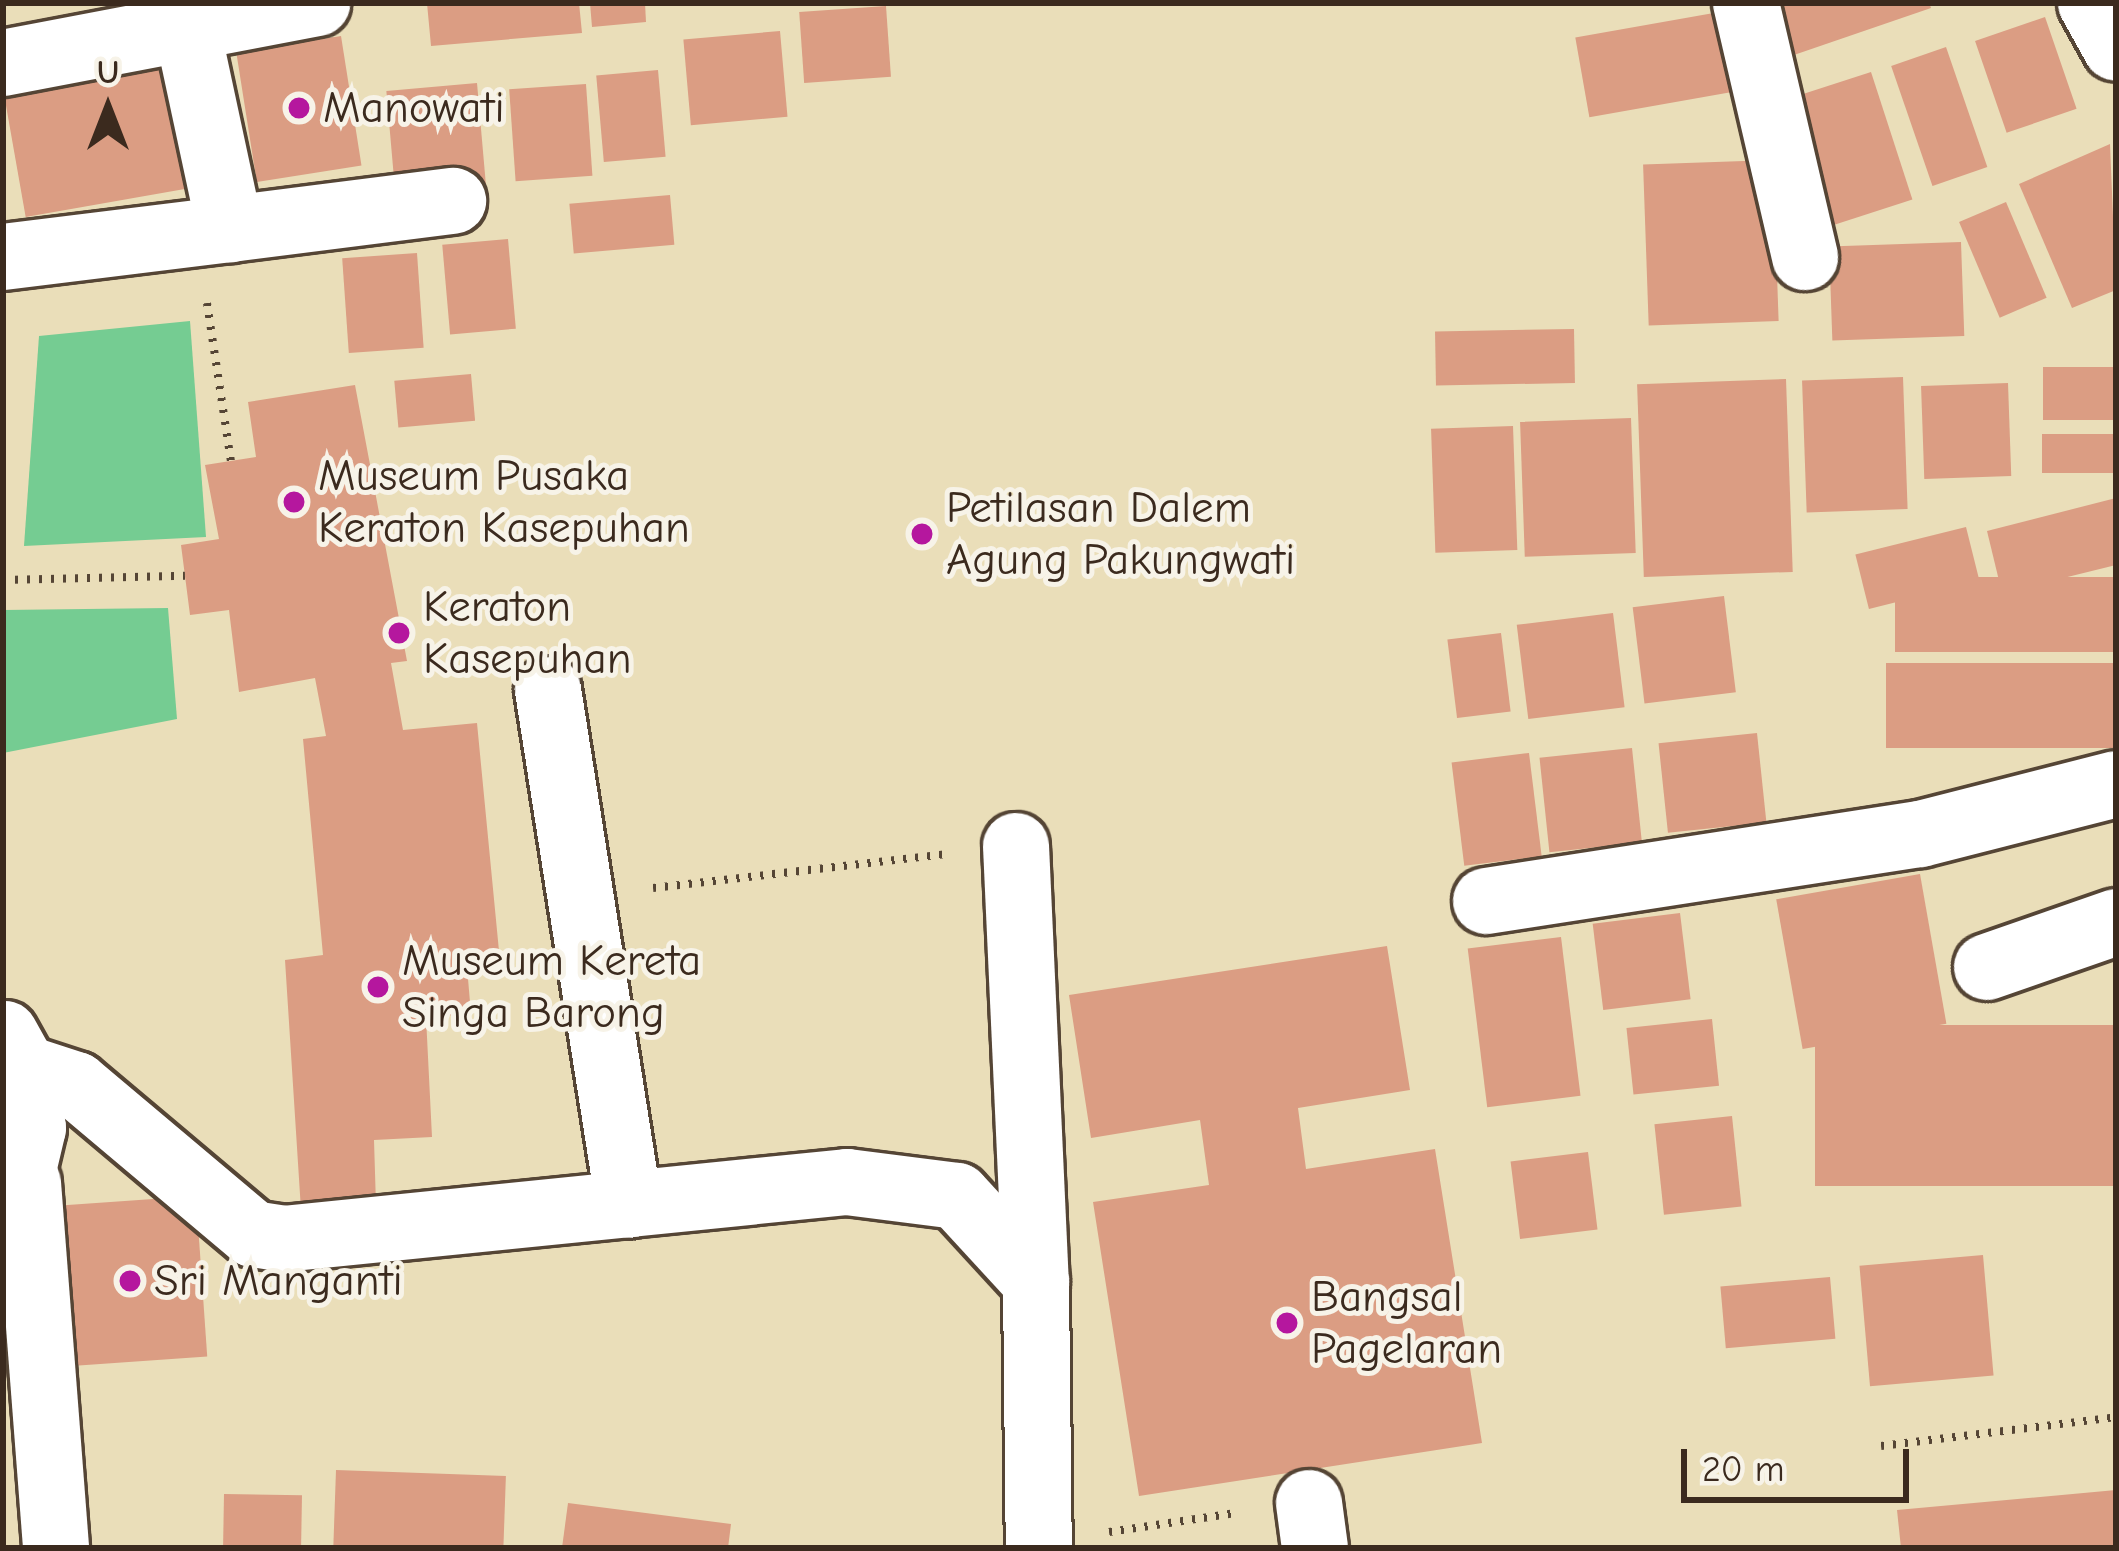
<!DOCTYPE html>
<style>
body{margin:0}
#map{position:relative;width:2119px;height:1551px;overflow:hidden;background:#eadeb9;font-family:"Comic Neue",sans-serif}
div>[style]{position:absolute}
.green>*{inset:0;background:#75cc92}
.building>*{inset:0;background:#db9d83;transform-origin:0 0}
.path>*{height:8px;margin-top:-4px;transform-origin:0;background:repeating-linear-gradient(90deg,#554535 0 3px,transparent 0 12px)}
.roads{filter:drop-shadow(3px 0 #554535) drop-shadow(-3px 0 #554535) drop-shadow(0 3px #554535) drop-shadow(0 -3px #554535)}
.minor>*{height:66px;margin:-33px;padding:0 33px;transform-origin:33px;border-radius:33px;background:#fff}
.dots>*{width:33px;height:33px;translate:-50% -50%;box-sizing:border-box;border:6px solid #f7f3e8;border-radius:50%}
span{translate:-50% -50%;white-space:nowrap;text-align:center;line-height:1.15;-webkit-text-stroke:10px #f7f3e8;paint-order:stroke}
.poi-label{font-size:45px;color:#3b2a1e}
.left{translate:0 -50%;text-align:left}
.frame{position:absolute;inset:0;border:6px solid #3b2a1e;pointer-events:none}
.north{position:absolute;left:48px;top:48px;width:120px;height:120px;-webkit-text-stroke:9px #f7f3e8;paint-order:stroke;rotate:0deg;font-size:33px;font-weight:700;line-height:48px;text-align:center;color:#3b2a1e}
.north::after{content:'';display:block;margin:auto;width:42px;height:54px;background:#3b2a1e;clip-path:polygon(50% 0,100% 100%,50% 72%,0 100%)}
.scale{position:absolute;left:1681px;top:1449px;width:228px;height:54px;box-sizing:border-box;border:6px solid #3b2a1e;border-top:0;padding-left:15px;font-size:36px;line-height:42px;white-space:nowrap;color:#3b2a1e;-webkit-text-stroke:9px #f7f3e8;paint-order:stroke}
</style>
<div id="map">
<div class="green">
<div style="clip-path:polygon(190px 321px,206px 537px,24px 546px,39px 336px)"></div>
<div style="clip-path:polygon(168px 608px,177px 719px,3px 753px,3px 610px)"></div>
</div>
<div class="building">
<div style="clip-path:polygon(427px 3px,579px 3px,582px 33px,431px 46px)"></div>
<div style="clip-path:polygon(590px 3px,645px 3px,646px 22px,592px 27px)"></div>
<div style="clip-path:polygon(1773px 3px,1929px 3px,1931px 8px,1791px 56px)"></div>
<div style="left:886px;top:6px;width:71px;height:87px;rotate:86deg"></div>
<div style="left:1725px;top:11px;width:81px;height:152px;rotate:80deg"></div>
<div style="left:2045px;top:17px;width:97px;height:74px;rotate:71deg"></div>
<div style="left:780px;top:31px;width:86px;height:97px;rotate:85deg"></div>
<div style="left:341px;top:36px;width:131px;height:106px;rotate:81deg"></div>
<div style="left:1946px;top:47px;width:127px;height:58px;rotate:71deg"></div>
<div style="left:174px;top:62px;width:127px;height:173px;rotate:80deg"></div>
<div style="left:658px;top:70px;width:87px;height:62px;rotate:85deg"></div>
<div style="left:1871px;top:72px;width:134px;height:82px;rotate:72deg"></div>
<div style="left:477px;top:83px;width:106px;height:91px;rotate:85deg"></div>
<div style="left:586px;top:84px;width:92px;height:77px;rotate:86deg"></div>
<div style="clip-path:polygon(2110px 144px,2116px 290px,2072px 308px,2019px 184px)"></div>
<div style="left:1773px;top:160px;width:161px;height:130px;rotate:88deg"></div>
<div style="left:670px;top:195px;width:50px;height:101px;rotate:85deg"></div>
<div style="left:2006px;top:202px;width:104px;height:51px;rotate:67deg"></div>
<div style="left:508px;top:239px;width:90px;height:66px;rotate:85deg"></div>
<div style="left:1961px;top:242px;width:94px;height:132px;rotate:88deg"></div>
<div style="left:417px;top:253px;width:95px;height:75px;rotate:86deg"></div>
<div style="left:1574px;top:329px;width:54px;height:139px;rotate:89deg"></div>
<div style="left:2116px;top:367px;width:53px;height:73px;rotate:90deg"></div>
<div style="left:471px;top:374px;width:47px;height:77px;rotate:85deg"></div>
<div style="left:1903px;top:377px;width:132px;height:101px;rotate:88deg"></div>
<div style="left:1786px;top:379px;width:193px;height:149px;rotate:88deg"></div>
<div style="left:2008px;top:383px;width:93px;height:87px;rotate:88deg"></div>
<div style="clip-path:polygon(355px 385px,407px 661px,391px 663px,403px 730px,477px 723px,499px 951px,466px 955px,471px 1014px,426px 1017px,432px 1137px,374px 1140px,376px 1205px,301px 1210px,285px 960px,323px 955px,303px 739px,326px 736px,315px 678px,239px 692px,229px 610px,190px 615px,181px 545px,219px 539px,205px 465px,256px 457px,248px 402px)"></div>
<div style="left:1631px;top:418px;width:135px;height:111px;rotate:88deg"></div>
<div style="left:1513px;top:426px;width:124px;height:82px;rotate:88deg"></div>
<div style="left:2116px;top:434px;width:39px;height:74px;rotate:90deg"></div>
<div style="clip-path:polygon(2116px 498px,2116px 565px,2002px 593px,1987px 531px)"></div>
<div style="left:1966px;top:527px;width:56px;height:114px;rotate:76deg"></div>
<div style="left:2116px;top:577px;width:75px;height:221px;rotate:90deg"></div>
<div style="left:1724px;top:596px;width:97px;height:92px;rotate:83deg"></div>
<div style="left:1613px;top:613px;width:95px;height:97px;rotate:83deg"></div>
<div style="left:1501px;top:633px;width:79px;height:54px;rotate:83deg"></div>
<div style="left:2116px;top:663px;width:85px;height:230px;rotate:90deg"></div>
<div style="left:1757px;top:733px;width:90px;height:99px;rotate:84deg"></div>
<div style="left:1632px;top:748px;width:95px;height:93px;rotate:84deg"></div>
<div style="left:1529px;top:753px;width:104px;height:78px;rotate:83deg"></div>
<div style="left:1920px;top:874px;width:152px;height:146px;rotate:80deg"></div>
<div style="left:1680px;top:913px;width:87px;height:88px;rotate:83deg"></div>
<div style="left:1561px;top:937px;width:160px;height:94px;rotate:83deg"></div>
<div style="clip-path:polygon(1387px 946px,1410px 1090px,1298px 1108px,1306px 1169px,1435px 1149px,1482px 1443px,1139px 1496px,1093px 1202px,1209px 1185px,1200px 1120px,1091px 1138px,1069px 995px)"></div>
<div style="left:1712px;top:1019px;width:67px;height:86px;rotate:84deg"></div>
<div style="left:2116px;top:1025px;width:161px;height:301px;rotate:90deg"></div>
<div style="left:1732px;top:1116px;width:91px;height:78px;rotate:84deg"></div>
<div style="left:1588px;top:1152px;width:78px;height:78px;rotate:83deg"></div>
<div style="left:196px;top:1196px;width:161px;height:143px;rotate:86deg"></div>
<div style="left:1983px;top:1255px;width:121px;height:124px;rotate:85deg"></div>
<div style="left:1830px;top:1277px;width:62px;height:110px;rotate:85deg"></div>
<div style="left:336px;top:1470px;width:170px;height:78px;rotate:2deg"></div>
<div style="clip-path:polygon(2116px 1490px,2116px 1548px,1901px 1548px,1897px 1510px)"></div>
<div style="left:224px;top:1494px;width:78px;height:54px;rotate:1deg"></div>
<div style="clip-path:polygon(568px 1503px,731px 1524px,728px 1548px,562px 1548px)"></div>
</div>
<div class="path">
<div style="left:207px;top:303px;width:160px;rotate:81.4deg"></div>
<div style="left:3px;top:580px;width:182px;rotate:-1.3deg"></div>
<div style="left:653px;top:888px;width:297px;rotate:-6.6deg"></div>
<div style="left:1881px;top:1446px;width:237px;rotate:-7deg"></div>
<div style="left:1109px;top:1532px;width:128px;rotate:-8.5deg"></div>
</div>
<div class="roads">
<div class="minor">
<div style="left:1746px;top:3px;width:261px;rotate:76.9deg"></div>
<div style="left:2091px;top:3px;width:51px;rotate:60.9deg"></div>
<div style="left:187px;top:28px;width:206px;rotate:77.9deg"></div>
<div style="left:230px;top:229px;width:225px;rotate:-7.2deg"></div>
<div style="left:3px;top:63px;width:320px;rotate:-10.8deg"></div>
<div style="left:3px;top:257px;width:229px;rotate:-7deg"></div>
<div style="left:548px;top:690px;width:521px;rotate:81.06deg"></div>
<div style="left:1016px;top:846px;width:436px;rotate:87.4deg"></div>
<div style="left:1486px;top:901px;width:439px;rotate:-8.8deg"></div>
<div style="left:1920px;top:834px;width:202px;rotate:-14.3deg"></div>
<div style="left:1987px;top:967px;width:137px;rotate:-19.2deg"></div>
<div style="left:5px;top:1034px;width:39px;rotate:61deg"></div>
<div style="left:24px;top:1068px;width:61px;rotate:81.5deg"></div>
<div style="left:33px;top:1128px;width:96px;rotate:103.3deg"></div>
<div style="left:24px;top:1068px;width:55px;rotate:18.1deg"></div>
<div style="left:76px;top:1085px;width:231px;rotate:40.1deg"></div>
<div style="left:253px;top:1234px;width:30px;rotate:9deg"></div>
<div style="left:283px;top:1239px;width:567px;rotate:-5.77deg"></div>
<div style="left:847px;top:1182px;width:111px;rotate:7.3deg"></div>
<div style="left:957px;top:1196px;width:117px;rotate:47.4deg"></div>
<div style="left:1036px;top:1282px;width:266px;rotate:89.4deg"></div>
<div style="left:28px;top:1183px;width:366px;rotate:85.6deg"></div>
<div style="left:1309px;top:1503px;width:45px;rotate:82.4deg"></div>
</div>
</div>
<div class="dots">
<div style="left:299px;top:108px;background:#b5179e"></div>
<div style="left:294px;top:502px;background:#b5179e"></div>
<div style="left:922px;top:534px;background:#b5179e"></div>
<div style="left:399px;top:633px;background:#b5179e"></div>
<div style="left:378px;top:987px;background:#b5179e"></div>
<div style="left:130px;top:1281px;background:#b5179e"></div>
<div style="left:1287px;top:1323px;background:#b5179e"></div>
</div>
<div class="poi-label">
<span class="left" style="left:323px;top:108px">Manowati</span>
<span class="left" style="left:318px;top:502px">Museum Pusaka<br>Keraton Kasepuhan</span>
<span class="left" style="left:946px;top:534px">Petilasan Dalem<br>Agung Pakungwati</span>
<span class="left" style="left:423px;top:633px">Keraton<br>Kasepuhan</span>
<span class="left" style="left:402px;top:987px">Museum Kereta<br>Singa Barong</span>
<span class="left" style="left:154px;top:1281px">Sri Manganti</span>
<span class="left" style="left:1311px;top:1323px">Bangsal<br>Pagelaran</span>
</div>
<div class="frame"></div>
<div class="north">U</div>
<div class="scale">20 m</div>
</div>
